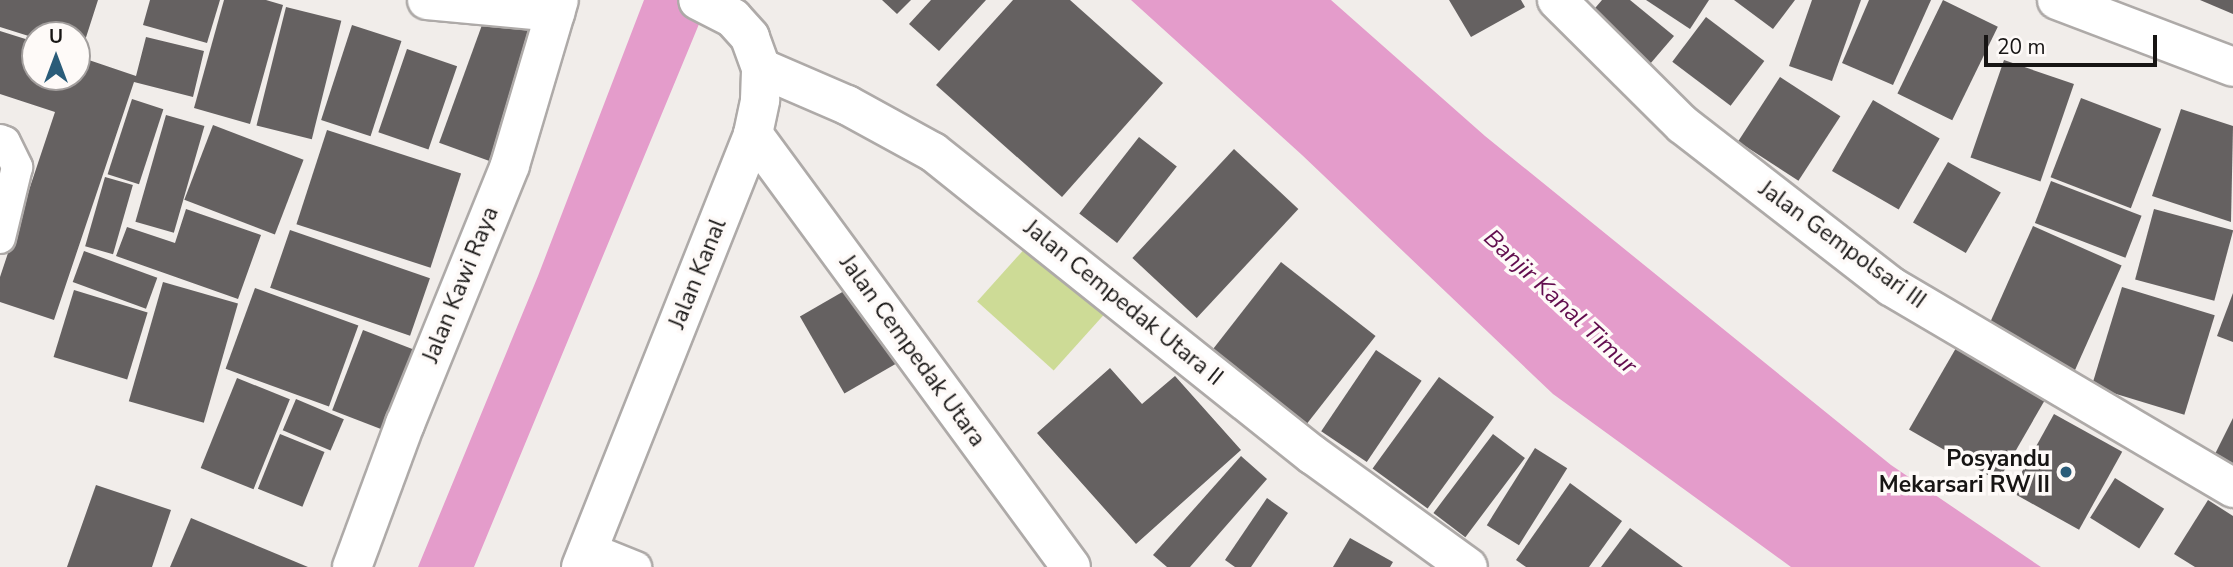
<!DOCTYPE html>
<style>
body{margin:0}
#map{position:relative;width:2233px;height:567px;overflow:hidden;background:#f1edea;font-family:"Nunito Sans",sans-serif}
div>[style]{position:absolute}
.green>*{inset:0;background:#cddb96;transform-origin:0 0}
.water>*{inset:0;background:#e49ccb}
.building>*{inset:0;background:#656161;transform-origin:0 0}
.roads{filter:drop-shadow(2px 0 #aeaaa8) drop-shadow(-2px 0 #aeaaa8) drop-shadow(0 2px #aeaaa8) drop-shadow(0 -2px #aeaaa8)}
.lane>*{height:30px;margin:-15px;padding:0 15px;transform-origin:15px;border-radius:15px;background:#fff}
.street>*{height:38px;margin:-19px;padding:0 19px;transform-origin:19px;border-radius:19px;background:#fff}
.secondary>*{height:38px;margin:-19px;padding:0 19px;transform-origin:19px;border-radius:19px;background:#fff}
.dots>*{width:19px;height:19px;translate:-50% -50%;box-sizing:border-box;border:4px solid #fefaf8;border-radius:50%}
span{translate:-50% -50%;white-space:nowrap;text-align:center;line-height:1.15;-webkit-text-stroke:7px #fefaf8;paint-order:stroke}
.street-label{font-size:23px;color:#171514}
.poi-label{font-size:23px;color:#171514;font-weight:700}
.right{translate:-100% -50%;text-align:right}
.water-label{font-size:24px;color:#620d4e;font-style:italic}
.north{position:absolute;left:21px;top:21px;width:70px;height:70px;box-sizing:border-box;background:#fefaf8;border:2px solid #a29e9d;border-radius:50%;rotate:0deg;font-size:19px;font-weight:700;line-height:28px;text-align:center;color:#171514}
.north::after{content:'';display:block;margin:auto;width:24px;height:32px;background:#2a5c79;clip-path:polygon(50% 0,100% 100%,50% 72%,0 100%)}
.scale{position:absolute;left:1984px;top:35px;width:173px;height:32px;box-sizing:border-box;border:4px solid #171514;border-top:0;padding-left:9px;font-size:21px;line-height:24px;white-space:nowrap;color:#171514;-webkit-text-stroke:5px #fefaf8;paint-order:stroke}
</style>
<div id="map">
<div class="green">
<div style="left:1028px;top:245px;width:103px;height:76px;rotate:42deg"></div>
</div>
<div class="water">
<div style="clip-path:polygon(644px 0,709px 0,474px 567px,418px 567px,538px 276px)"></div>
<div style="clip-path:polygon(1131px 0,1331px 0,1485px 136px,1891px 465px,2041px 567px,1791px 567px,1553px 394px,1302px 155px)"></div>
</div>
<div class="building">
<div style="clip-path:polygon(0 0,98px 0,81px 53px,77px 51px,77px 35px,35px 35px,35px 38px,0 27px)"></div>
<div style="clip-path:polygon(150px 0,220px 0,207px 43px,143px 25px)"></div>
<div style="clip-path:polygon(224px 0,266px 0,283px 5px,250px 124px,194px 108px)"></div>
<div style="clip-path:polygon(882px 0,911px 0,897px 14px)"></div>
<div style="clip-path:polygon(931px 0,986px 0,939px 51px,909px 24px)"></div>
<div style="clip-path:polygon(1013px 0,1070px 0,1163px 83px,1062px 197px,936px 85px)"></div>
<div style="clip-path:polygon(1449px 0,1521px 0,1525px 7px,1471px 37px)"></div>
<div style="clip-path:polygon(1602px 0,1630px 0,1674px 36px,1650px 64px,1590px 14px)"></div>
<div style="clip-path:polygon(1646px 0,1709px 0,1690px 29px)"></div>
<div style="clip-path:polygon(1734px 0,1795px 0,1773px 29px)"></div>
<div style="clip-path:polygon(1812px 0,1861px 0,1832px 81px,1789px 66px)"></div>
<div style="clip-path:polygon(1869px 0,1931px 0,1893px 85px,1842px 63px)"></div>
<div style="left:1943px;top:0;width:61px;height:104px;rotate:26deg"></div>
<div style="clip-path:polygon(2200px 0,2233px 0,2233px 14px)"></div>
<div style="left:286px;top:7px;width:57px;height:122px;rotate:14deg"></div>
<div style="left:486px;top:14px;width:55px;height:137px;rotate:20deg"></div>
<div style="left:1706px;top:17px;width:73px;height:56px;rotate:37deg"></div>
<div style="left:352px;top:25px;width:52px;height:100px;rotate:18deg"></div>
<div style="clip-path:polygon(0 31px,35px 42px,35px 77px,77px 77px,77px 56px,136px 76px,146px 37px,204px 51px,193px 97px,134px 82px,54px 320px,0 302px,0 277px,55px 112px,0 94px)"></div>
<div style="left:407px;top:49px;width:53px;height:88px;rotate:19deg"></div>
<div style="left:2004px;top:60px;width:74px;height:103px;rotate:19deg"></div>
<div style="left:1780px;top:77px;width:72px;height:77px;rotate:33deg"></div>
<div style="left:2081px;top:98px;width:86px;height:85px;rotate:21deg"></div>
<div style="left:132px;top:99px;width:33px;height:79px;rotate:18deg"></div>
<div style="left:1873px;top:100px;width:77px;height:82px;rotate:30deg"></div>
<div style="clip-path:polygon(2181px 109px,2233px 126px,2231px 222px,2152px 196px)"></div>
<div style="left:166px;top:115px;width:40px;height:111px;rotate:16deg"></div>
<div style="left:213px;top:125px;width:97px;height:80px;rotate:21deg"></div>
<div style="left:327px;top:130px;width:141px;height:99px;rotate:18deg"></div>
<div style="left:1139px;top:137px;width:48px;height:97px;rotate:38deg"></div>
<div style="left:1234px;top:149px;width:88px;height:149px;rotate:43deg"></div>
<div style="left:1948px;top:162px;width:61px;height:70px;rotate:30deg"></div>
<div style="left:105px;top:177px;width:29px;height:72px;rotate:16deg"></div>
<div style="left:2051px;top:181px;width:97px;height:45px;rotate:21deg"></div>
<div style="clip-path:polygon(186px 209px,261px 235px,238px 299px,116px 256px,127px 227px,175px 243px)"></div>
<div style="left:2154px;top:209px;width:82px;height:73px;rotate:15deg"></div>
<div style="left:2033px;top:226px;width:97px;height:117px;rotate:24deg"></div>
<div style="left:290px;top:230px;width:148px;height:61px;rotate:19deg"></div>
<div style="left:84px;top:251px;width:78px;height:33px;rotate:20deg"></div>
<div style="left:1281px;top:262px;width:120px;height:122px;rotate:38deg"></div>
<div style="left:163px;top:282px;width:78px;height:124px;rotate:16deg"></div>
<div style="left:851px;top:287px;width:89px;height:59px;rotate:60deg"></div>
<div style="left:2122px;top:287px;width:97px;height:104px;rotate:17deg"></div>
<div style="left:255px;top:288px;width:110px;height:86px;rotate:20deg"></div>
<div style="left:74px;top:290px;width:77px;height:70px;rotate:17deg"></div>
<div style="clip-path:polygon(2233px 293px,2233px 342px,2217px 336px)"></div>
<div style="left:363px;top:330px;width:57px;height:86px;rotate:21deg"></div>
<div style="left:1956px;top:348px;width:103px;height:94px;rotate:30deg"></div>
<div style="left:1376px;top:350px;width:55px;height:98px;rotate:34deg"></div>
<div style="clip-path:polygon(1110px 368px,1142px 404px,1175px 376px,1241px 450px,1136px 544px,1037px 433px)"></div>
<div style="left:1439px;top:377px;width:68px;height:113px;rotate:36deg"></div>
<div style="left:237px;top:378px;width:57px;height:97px;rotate:22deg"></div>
<div style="left:296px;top:399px;width:52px;height:34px;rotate:23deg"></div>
<div style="left:2054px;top:414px;width:78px;height:89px;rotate:29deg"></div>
<div style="clip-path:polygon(2233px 418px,2233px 468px,2213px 458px)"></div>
<div style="left:280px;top:434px;width:48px;height:59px;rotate:22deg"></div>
<div style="left:1493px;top:434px;width:40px;height:99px;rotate:37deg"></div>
<div style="left:1535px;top:448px;width:38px;height:91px;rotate:32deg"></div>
<div style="clip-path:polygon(1241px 456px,1267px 479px,1190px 567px,1167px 567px,1153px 555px)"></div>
<div style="left:2115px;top:478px;width:58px;height:47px;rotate:32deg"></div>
<div style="clip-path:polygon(1570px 483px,1622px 521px,1589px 567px,1526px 567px,1516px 560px)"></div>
<div style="clip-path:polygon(96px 485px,171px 510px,152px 567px,67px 567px)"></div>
<div style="clip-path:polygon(1267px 498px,1288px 513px,1251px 567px,1235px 567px,1225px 560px)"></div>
<div style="clip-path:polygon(2208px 500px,2233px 516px,2233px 567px,2195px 567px,2174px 554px)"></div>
<div style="clip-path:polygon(191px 518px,308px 567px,170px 567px)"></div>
<div style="clip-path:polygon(1630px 528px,1683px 567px,1601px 567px)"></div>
<div style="clip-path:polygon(1350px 538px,1393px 562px,1390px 567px,1333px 567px)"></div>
</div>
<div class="roads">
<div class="lane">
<div style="left:0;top:140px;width:5px;rotate:22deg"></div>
<div style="left:5px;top:142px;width:28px;rotate:64deg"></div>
<div style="left:17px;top:167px;width:73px;rotate:103.5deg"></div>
<div style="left:589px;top:548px;width:51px;rotate:22deg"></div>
</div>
<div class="street">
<div style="left:427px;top:0;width:129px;rotate:5.4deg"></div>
<div style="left:1557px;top:0;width:177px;rotate:44.8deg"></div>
<div style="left:1683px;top:125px;width:264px;rotate:37.8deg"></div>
<div style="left:1892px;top:287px;width:396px;rotate:30.5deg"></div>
<div style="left:2057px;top:0;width:188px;rotate:20.8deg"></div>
<div style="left:761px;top:68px;width:94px;rotate:23.3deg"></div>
<div style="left:847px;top:105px;width:98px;rotate:28.7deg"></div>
<div style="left:933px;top:152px;width:486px;rotate:38.6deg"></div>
<div style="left:1313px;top:455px;width:191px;rotate:35.9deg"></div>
<div style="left:753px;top:134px;width:537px;rotate:53.71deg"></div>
<div style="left:352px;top:567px;width:153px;rotate:-69.7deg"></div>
<div style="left:405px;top:424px;width:279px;rotate:-67.9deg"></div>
<div style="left:510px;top:165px;width:172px;rotate:-73.5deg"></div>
</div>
<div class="secondary">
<div style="left:581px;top:567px;width:466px;rotate:-68.3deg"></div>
<div style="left:753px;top:134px;width:35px;rotate:-78deg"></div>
<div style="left:760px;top:100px;width:32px;rotate:-88deg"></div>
<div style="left:761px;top:68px;width:33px;rotate:-110deg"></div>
<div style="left:750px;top:37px;width:25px;rotate:-132deg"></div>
<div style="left:733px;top:18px;width:39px;rotate:-153deg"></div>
</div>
</div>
<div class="dots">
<div style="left:2066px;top:472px;background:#2a5c79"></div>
</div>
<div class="street-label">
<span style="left:1842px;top:245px;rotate:36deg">Jalan Gempolsari III</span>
<span style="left:698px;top:274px;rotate:-68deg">Jalan Kanal</span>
<span style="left:461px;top:285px;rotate:-68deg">Jalan Kawi Raya</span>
<span style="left:1123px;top:303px;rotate:39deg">Jalan Cempedak Utara II</span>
<span style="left:912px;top:351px;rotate:54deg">Jalan Cempedak Utara</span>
</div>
<div class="poi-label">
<span class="right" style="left:2050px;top:472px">Posyandu<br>Mekarsari RW II</span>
</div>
<div class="water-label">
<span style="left:1560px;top:302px;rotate:43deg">Banjir Kanal Timur</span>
</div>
<div class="north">U</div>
<div class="scale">20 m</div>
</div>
